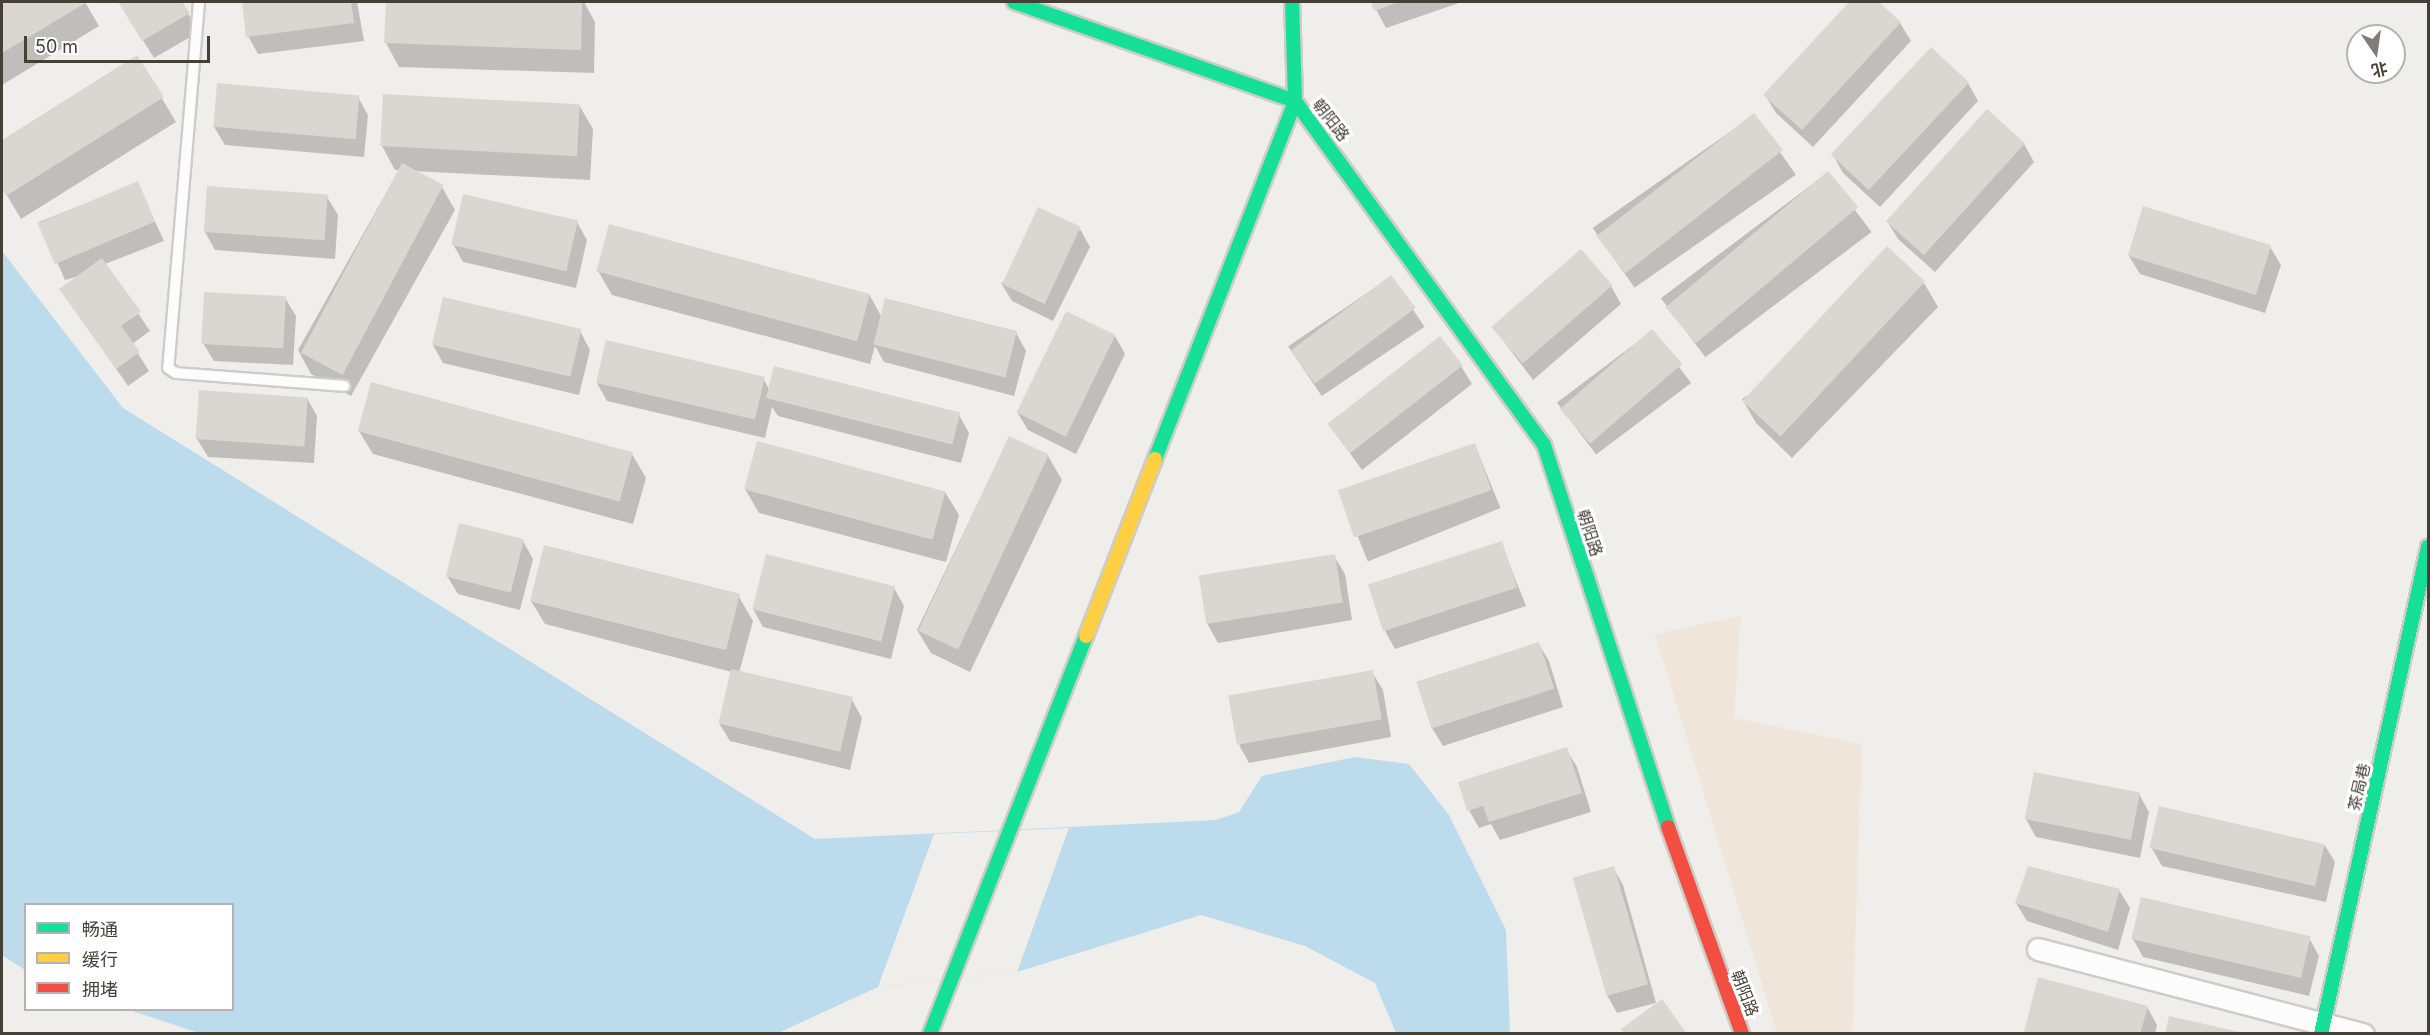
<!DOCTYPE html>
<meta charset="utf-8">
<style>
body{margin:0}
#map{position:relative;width:2430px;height:1035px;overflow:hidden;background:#f0eeea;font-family:Inter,"Noto Sans SC",sans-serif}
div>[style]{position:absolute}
.commercial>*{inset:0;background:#efe5da}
.water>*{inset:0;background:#bcdbec}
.pier>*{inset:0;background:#f0eeea}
.shadow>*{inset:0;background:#0003;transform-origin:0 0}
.building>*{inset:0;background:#dad7d2;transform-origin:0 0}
.roads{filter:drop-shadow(2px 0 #ceccc7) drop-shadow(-2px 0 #ceccc7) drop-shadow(0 2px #ceccc7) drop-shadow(0 -2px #ceccc7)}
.lane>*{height:10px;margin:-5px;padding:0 5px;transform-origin:5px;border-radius:5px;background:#fdfcfc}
.street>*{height:21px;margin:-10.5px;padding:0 10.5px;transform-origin:10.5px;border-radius:10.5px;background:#fdfcfc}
.fast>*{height:14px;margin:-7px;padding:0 7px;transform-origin:7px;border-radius:7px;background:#16e098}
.slow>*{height:14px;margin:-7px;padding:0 7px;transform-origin:7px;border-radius:7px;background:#ffcf43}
.jam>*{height:14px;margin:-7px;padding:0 7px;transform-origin:7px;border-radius:7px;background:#f24e42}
span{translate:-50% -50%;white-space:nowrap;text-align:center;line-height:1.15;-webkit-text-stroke:6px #fff;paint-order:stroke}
.street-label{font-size:16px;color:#453f36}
.frame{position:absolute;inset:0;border:3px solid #453f36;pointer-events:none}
.legend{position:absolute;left:24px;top:903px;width:210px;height:108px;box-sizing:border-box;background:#fff;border:2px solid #b5b2af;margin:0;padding:8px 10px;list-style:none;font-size:18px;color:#453f36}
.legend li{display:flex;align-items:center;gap:12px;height:30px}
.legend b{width:30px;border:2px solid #b5b2af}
.north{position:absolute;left:2346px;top:24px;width:60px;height:60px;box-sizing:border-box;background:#fff;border:2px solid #b5b2af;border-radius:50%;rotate:167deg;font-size:16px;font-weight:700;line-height:24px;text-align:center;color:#453f36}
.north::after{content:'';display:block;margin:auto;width:21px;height:27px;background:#817c75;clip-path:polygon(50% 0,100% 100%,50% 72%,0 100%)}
.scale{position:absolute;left:24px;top:36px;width:186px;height:27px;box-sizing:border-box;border:3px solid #453f36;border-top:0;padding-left:8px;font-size:18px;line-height:21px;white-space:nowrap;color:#453f36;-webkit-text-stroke:4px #fff;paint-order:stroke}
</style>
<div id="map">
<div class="commercial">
<div style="clip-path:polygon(1741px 616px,1734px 718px,1862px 744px,1852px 1033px,1777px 1033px,1655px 634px)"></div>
</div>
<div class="water">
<div style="clip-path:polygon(2px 251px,123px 408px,815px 839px,1216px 820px,1239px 812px,1262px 776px,1355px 757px,1409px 764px,1449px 815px,1506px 930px,1510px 1033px,1396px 1033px,1375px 983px,1305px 946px,1201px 915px,1017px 972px,878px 987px,778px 1033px,202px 1034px,129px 1010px,232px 1010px,232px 904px,26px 904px,25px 970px,2px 955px)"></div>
</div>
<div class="pier">
<div style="clip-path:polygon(1069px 828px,1017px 972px,878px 987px,934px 834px)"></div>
</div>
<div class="shadow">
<div style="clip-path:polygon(2px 2px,85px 2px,99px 26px,2px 85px)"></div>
<div style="clip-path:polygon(119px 2px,181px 2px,199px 32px,154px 58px)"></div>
<div style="clip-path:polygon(243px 2px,357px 2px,364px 41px,258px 54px,248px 36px)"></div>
<div style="clip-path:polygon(387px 2px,584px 2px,595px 22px,594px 73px,399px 67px,386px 43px)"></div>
<div style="clip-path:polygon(1372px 2px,1462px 2px,1386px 28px)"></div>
<div style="clip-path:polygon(1851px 2px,1877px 2px,1900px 23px,1911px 41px,1813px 147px,1776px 113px,1765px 95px)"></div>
<div style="clip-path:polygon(137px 57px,176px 122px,21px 219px,2px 187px,2px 142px)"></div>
<div style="clip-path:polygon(1968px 83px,1978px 101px,1880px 207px,1843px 173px,1833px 155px)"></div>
<div style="clip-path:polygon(358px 97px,368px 115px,364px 157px,225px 145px,214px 127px)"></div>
<div style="clip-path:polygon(579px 105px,593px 129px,590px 180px,413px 171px,442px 187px,455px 210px,351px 396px,311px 374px,298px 350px,399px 170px,395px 170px,382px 146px)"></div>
<div style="left:1754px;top:115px;width:73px;height:197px;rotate:55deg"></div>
<div style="clip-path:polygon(2024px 144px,2034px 162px,1935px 272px,1898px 239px,1887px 221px)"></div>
<div style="left:1827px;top:173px;width:74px;height:208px;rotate:53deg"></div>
<div style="clip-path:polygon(137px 183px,164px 241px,105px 264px,150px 331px,132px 344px,149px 371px,128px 386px,61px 289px,79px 276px,65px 280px,39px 222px)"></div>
<div style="clip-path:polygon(327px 197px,338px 215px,335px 259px,215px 250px,205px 232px)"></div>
<div style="clip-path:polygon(577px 222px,587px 240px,576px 288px,463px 262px,453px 244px)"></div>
<div style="clip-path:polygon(1080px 229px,1090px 247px,1053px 321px,1012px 301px,1001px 283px)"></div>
<div style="clip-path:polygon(2270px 247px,2281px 265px,2265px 313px,2140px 274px,2129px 256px)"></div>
<div style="clip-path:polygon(598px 271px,869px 294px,881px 316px,1016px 333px,1026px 351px,1014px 396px,884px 362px,875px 346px,870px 364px,612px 295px)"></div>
<div style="left:1391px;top:277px;width:60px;height:124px;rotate:56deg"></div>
<div style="clip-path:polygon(1924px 283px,1938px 307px,1792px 458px,1756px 423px,1742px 399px)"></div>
<div style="clip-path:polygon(1611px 286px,1621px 304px,1533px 380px,1493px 327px)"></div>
<div style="clip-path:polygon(285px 298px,296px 316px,293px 365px,214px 361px,203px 343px)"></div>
<div style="clip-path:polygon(580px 331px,590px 350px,579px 395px,443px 363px,433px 345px)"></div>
<div style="left:1652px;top:331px;width:65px;height:119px;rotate:53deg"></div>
<div style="clip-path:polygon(1115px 336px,1125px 354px,1076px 454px,1028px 430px,1017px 412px)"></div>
<div style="clip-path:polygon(1461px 366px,1472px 384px,1362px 470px,1329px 424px)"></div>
<div style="clip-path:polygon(764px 380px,769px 389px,959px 415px,969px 433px,961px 463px,778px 416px,772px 407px,765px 438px,607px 401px,597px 383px)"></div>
<div style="clip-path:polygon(307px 398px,317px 416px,314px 463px,208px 457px,197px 439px)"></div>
<div style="clip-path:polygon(359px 431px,632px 454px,646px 478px,633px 524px,373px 454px)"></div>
<div style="clip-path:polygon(1009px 438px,1048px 456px,1062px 480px,970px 672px,931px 653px,917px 630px)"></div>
<div style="left:1475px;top:445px;width:68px;height:143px;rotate:68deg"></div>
<div style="clip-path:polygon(745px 489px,945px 492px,959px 515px,946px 562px,759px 513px)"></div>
<div style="clip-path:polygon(523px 541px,533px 559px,520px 610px,458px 594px,447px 576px)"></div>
<div style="clip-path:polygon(1501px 543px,1526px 606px,1395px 649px,1385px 631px)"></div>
<div style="clip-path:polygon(1334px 556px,1345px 574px,1352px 620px,1218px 643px,1208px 625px,1200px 579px)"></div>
<div style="clip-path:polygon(894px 588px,904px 606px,891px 659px,763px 627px,753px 609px)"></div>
<div style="clip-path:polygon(739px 597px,753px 621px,739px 673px,852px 700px,862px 718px,850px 770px,730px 741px,719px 723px,732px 672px,545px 624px,531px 601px)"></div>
<div style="clip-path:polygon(1538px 643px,1549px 661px,1563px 707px,1443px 746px,1432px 728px,1417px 682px)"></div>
<div style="clip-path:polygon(1372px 672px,1383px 690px,1391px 737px,1249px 763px,1239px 745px)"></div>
<div style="clip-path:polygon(1566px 749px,1577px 767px,1591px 812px,1500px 840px,1491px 824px,1479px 828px,1469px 810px)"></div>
<div style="clip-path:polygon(2139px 794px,2149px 812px,2140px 858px,2036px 837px,2026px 819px)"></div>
<div style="clip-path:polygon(2324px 844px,2335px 862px,2326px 902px,2162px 866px,2151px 847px)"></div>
<div style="clip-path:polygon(1613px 867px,1623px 885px,1656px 1003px,1617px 1013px,1607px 995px)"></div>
<div style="clip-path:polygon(2119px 890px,2130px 908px,2118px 950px,2027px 921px,2016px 903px)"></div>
<div style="clip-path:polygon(2309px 938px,2319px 956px,2309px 996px,2143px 957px,2133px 939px)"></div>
<div style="clip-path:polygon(2147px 1007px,2157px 1025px,2155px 1034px,2025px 1031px)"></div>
</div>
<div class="building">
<div style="clip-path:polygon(2px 2px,87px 2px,2px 53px)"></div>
<div style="clip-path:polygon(118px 2px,182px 2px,190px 13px,142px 41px)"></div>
<div style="clip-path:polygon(242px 2px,351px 2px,354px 23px,246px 37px)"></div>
<div style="clip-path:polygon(386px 2px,582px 2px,581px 50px,384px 43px)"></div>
<div style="clip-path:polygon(1371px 2px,1399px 2px,1374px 11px)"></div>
<div style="clip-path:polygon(1849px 2px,1879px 2px,1901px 22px,1802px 130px,1763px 95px)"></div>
<div style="left:1931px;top:47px;width:52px;height:147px;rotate:43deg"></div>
<div style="clip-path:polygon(137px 55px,164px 97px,6px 196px,2px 188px,2px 140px)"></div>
<div style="left:217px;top:83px;width:143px;height:44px;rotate:5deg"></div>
<div style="left:383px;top:94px;width:197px;height:52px;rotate:3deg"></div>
<div style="left:1987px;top:109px;width:51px;height:151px;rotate:42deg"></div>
<div style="left:1754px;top:113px;width:47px;height:200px;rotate:52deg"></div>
<div style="left:402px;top:163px;width:47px;height:215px;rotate:28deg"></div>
<div style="left:1828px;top:171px;width:47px;height:212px;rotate:50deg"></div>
<div style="left:138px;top:181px;width:44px;height:109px;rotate:67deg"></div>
<div style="left:207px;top:186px;width:121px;height:46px;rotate:4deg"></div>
<div style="left:463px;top:194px;width:118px;height:52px;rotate:13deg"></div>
<div style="left:2143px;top:206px;width:134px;height:52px;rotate:17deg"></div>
<div style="left:1038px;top:207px;width:47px;height:85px;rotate:25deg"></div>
<div style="left:609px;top:224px;width:270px;height:49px;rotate:15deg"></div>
<div style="left:1887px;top:246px;width:52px;height:212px;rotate:43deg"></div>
<div style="left:1581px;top:249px;width:48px;height:119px;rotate:49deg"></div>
<div style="clip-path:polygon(102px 258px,141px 312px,121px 326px,140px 352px,116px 369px,59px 289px)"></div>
<div style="left:1391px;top:275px;width:41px;height:126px;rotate:53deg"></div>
<div style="left:204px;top:292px;width:82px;height:52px;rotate:3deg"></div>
<div style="left:443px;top:297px;width:142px;height:49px;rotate:13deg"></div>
<div style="left:885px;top:298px;width:136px;height:48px;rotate:14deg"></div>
<div style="left:1066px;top:311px;width:55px;height:113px;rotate:26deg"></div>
<div style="left:1652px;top:329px;width:46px;height:122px;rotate:49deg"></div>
<div style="left:1440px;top:336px;width:37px;height:143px;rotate:52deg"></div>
<div style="left:606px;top:340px;width:163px;height:44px;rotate:13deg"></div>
<div style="left:774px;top:366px;width:192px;height:33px;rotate:14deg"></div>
<div style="left:371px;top:382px;width:271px;height:51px;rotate:15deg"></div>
<div style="left:199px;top:390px;width:109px;height:49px;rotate:4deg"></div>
<div style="left:1009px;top:436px;width:44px;height:215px;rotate:25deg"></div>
<div style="left:757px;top:441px;width:195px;height:50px;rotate:15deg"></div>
<div style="left:1475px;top:443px;width:50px;height:145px;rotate:71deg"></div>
<div style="left:459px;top:523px;width:67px;height:55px;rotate:14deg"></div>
<div style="left:1502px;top:541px;width:49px;height:141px;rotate:72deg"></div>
<div style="left:544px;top:545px;width:202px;height:58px;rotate:14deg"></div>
<div style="left:766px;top:554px;width:133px;height:57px;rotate:14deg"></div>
<div style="left:1335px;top:554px;width:49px;height:138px;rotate:81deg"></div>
<div style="left:1539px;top:642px;width:49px;height:129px;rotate:72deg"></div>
<div style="left:731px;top:669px;width:125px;height:56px;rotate:13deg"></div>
<div style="left:1373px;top:670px;width:50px;height:147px;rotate:80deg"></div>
<div style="clip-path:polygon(1567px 747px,1582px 793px,1489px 822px,1483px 806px,1467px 811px,1458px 782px)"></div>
<div style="left:2034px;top:772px;width:108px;height:48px;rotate:11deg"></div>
<div style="left:2159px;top:806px;width:170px;height:43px;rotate:13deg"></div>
<div style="left:1614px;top:866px;width:123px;height:43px;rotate:74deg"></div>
<div style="clip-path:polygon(2028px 866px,2120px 889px,2108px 932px,2015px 903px)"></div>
<div style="left:2141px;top:897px;width:174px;height:43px;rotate:13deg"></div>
<div style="clip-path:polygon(2038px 977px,2148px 1006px,2140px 1034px,2024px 1032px)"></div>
<div style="clip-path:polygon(1662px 999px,1687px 1034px,1624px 1034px,1621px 1029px)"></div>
<div style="clip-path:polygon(2169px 1016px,2244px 1033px,2244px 1034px,2165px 1034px)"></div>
</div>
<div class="roads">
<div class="lane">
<div style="left:199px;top:2px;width:367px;rotate:94.8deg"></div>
<div style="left:168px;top:368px;width:9px;rotate:32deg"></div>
<div style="left:176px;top:373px;width:169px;rotate:4.4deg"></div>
</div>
<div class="street">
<div style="left:2038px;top:949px;width:336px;rotate:14.7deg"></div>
</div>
<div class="fast">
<div style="left:1014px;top:2px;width:298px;rotate:19.4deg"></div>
<div style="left:1295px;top:101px;width:425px;rotate:54.1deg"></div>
<div style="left:1544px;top:445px;width:402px;rotate:72deg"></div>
<div style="left:1155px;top:459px;width:384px;rotate:-68.6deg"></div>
<div style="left:1295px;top:101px;width:99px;rotate:-91.7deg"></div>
<div style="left:930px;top:1034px;width:427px;rotate:-68.6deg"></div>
<div style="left:2321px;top:1034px;width:499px;rotate:-77.6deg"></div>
</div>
<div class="slow">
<div style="left:1086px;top:636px;width:190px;rotate:-68.7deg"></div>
</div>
<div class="jam">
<div style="left:1668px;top:827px;width:220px;rotate:70.3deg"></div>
</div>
</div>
<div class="street-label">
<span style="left:1331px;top:120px;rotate:52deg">朝阳路</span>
<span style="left:1590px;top:533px;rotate:72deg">朝阳路</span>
<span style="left:2359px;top:787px;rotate:-77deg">茶局巷</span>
<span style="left:1745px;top:993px;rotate:69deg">朝阳路</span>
</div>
<div class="frame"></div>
<ul class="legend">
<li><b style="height:8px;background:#16e098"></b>畅通</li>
<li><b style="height:8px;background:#ffcf43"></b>缓行</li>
<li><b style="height:8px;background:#f24e42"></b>拥堵</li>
</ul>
<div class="north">北</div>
<div class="scale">50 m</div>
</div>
